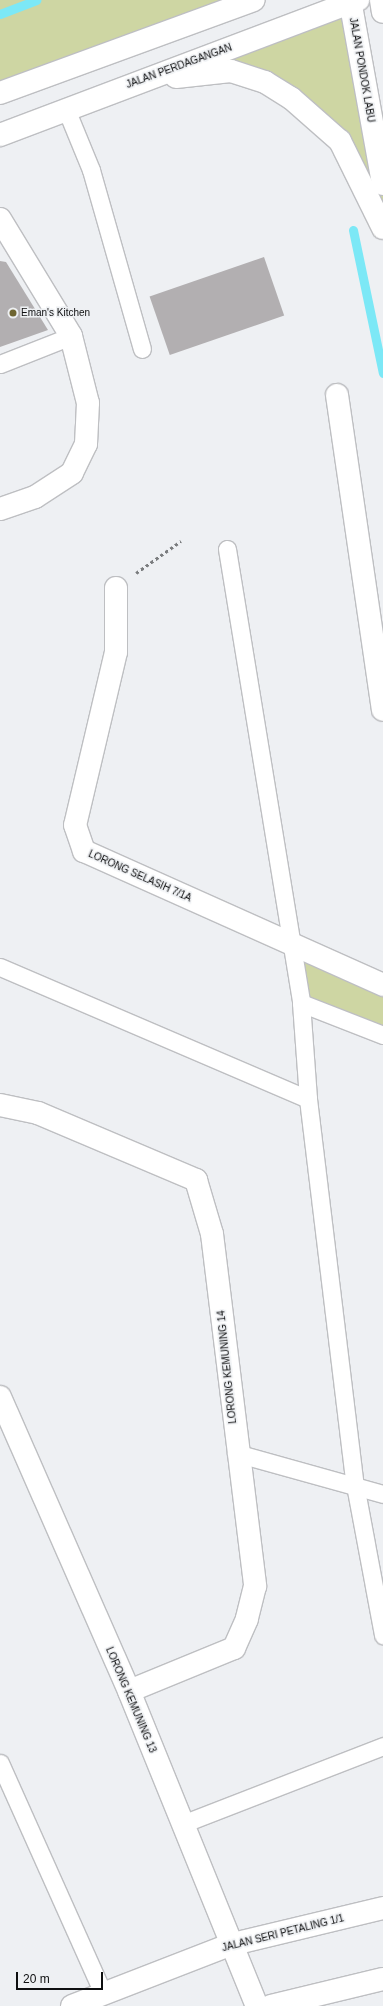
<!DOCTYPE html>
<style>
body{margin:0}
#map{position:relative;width:383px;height:2006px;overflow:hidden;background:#eef0f3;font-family:Helvetica,sans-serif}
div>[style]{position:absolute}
.green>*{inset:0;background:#ced6a3}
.stream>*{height:9px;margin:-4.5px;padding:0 4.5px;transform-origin:4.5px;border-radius:4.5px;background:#7ce8f6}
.building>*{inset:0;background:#b2afb1;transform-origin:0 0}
.path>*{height:2.5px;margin-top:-1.25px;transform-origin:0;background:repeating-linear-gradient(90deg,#7a7c7e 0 3px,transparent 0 6px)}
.roads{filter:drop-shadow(1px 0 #bebfc2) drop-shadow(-1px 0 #bebfc2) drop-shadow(0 1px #bebfc2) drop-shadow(0 -1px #bebfc2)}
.service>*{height:17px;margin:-8.5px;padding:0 8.5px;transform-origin:8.5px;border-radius:8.5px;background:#fff}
.minor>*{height:22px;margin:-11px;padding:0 11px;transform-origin:11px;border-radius:11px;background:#fff}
.tertiary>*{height:22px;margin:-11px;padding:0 11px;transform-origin:11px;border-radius:11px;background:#fff}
.secondary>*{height:22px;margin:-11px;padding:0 11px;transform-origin:11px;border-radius:11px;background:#fff}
.primary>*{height:22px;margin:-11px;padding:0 11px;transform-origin:11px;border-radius:11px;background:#fff}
.dots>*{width:11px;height:11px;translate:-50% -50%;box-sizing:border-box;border:2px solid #eef0f3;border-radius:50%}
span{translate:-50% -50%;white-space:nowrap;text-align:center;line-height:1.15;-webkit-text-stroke:3px #eef0f3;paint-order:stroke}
.street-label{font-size:10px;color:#0e0f10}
.poi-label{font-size:10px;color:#0e0f10}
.left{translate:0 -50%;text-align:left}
.scale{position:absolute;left:16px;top:1972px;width:87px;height:18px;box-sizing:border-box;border:2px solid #0e0f10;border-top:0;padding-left:5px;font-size:12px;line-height:14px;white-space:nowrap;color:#0e0f10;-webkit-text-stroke:3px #eef0f3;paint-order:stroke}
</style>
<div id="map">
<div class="green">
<div style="clip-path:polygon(0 0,254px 0,0 93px)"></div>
<div style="clip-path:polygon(350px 3px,383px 184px,383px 228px,340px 141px,265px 82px,189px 74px)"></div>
<div style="clip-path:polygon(291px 944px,383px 985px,383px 1035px,301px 1003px)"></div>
</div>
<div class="stream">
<div style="left:0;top:14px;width:39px;rotate:-21deg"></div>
<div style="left:353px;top:230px;width:146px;rotate:78.2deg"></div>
</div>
<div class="building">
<div style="left:264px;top:257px;width:62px;height:121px;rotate:71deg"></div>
<div style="clip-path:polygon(0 261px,6px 262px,48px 330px,0 347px)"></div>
</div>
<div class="path">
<div style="left:136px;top:573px;width:55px;rotate:-35.4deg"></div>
</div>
<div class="roads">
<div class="service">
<div style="left:66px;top:109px;width:66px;rotate:67.7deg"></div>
<div style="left:91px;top:170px;width:186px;rotate:74.1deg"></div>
<div style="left:0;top:364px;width:76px;rotate:-21.5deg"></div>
<div style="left:227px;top:549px;width:460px;rotate:80.7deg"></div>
<div style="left:301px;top:1003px;width:96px;rotate:85.8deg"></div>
<div style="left:308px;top:1099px;width:389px;rotate:83.1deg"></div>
<div style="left:355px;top:1485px;width:153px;rotate:79.4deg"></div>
<div style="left:0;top:967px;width:335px;rotate:23.2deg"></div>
<div style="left:301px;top:1003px;width:88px;rotate:21.3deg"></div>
<div style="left:236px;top:1453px;width:153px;rotate:15.6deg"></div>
<div style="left:0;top:1763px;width:252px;rotate:65.9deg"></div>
<div style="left:182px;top:1824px;width:216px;rotate:-21.2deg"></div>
</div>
<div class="minor">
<div style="left:0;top:219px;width:137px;rotate:58.7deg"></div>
<div style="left:71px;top:336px;width:69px;rotate:75.8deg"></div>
<div style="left:88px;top:403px;width:41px;rotate:92.8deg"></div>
<div style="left:86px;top:444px;width:32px;rotate:116deg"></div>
<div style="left:72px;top:473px;width:44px;rotate:147deg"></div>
<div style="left:35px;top:497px;width:37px;rotate:161deg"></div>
<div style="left:337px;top:395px;width:318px;rotate:81.7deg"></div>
<div style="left:116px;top:588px;width:64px;rotate:90deg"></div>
<div style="left:116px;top:652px;width:178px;rotate:103.3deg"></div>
<div style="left:75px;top:825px;width:28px;rotate:71deg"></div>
<div style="left:84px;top:851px;width:328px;rotate:24.1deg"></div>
<div style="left:0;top:1105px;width:39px;rotate:12deg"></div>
<div style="left:38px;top:1113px;width:172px;rotate:23deg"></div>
<div style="left:196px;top:1180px;width:56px;rotate:73.5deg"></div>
<div style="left:212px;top:1234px;width:355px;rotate:83deg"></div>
<div style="left:255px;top:1586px;width:34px;rotate:104deg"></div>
<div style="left:247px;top:1619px;width:32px;rotate:114deg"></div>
<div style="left:234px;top:1648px;width:113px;rotate:157.7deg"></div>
<div style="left:0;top:1397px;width:321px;rotate:66.3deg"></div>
<div style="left:129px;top:1691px;width:340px;rotate:67.9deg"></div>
<div style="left:72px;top:2006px;width:168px;rotate:-21.2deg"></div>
<div style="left:229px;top:1945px;width:158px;rotate:-13.5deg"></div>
</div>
<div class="tertiary">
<div style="left:271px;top:2006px;width:115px;rotate:-13.6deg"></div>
</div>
<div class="secondary">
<div style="left:350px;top:0;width:187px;rotate:79.8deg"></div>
<div style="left:381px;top:0;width:12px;rotate:81deg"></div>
</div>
<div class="primary">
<div style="left:176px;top:77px;width:55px;rotate:-6.2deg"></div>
<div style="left:231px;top:71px;width:36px;rotate:18deg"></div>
<div style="left:265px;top:82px;width:31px;rotate:32deg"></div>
<div style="left:291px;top:98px;width:65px;rotate:41.3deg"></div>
<div style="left:340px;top:141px;width:97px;rotate:63.7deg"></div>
<div style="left:0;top:93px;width:270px;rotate:-20.1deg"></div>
<div style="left:0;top:135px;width:383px;rotate:-20.7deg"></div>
</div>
</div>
<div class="dots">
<div style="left:13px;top:313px;background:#6f6531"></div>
</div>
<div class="street-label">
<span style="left:179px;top:66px;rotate:-20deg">JALAN PERDAGANGAN</span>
<span style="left:362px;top:70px;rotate:80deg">JALAN PONDOK LABU</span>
<span style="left:140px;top:876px;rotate:24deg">LORONG SELASIH 7/1A</span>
<span style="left:227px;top:1367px;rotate:-96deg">LORONG KEMUNING 14</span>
<span style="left:131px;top:1700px;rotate:67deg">LORONG KEMUNING 13</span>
<span style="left:283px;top:1933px;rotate:-14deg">JALAN SERI PETALING 1/1</span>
</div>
<div class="poi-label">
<span class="left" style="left:21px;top:313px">Eman's Kitchen</span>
</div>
<div class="scale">20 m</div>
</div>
